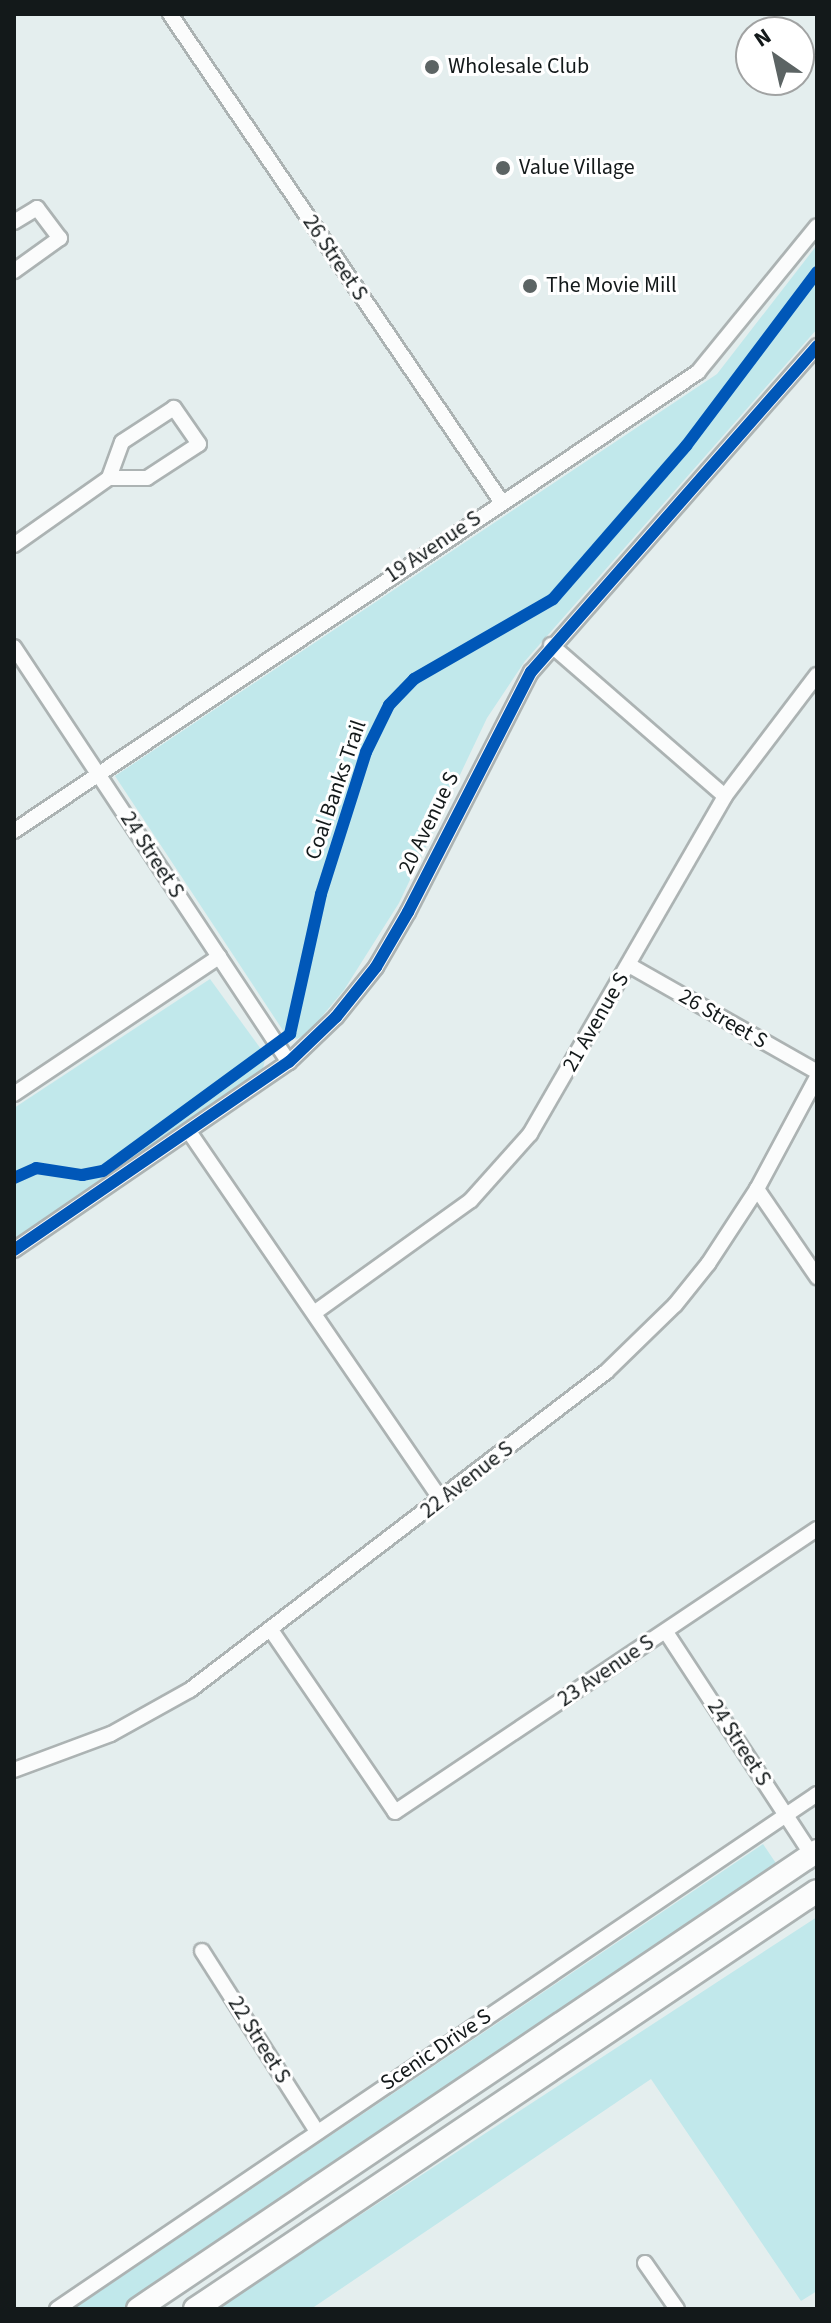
<!DOCTYPE html>
<style>
body{margin:0}
#map{position:relative;width:831px;height:2323px;overflow:hidden;background:#e4eeee;font-family:"Source Sans 3",sans-serif}
div>[style]{position:absolute}
.green>*{inset:0;background:#c1e8eb;transform-origin:0 0}
.roads{filter:drop-shadow(2px 0 #acb3b3) drop-shadow(-2px 0 #acb3b3) drop-shadow(0 2px #acb3b3) drop-shadow(0 -2px #acb3b3)}
.street>*{height:14px;margin:-7px;padding:0 7px;transform-origin:7px;border-radius:7px;background:#fbfcfc}
.primary>*{height:22px;margin:-11px;padding:0 11px;transform-origin:11px;border-radius:11px;background:#fbfcfc}
.cycleway>*{height:12px;margin:-6px;padding:0 6px;transform-origin:6px;border-radius:6px;background:#0057b8}
.dots>*{width:22px;height:22px;translate:-50% -50%;box-sizing:border-box;border:4px solid #fff;border-radius:50%}
span{translate:-50% -50%;white-space:nowrap;text-align:center;line-height:1.15;-webkit-text-stroke:6px #fff;paint-order:stroke}
.poi-label{font-size:22px;color:#13191a}
.left{translate:0 -50%;text-align:left}
.street-label{font-size:22px;color:#13191a}
.frame{position:absolute;inset:0;border:16px solid #13191a;pointer-events:none}
.north{position:absolute;left:735px;top:16px;width:80px;height:80px;box-sizing:border-box;background:#fff;border:2px solid #a1a3a3;border-radius:50%;rotate:326deg;font-size:22px;font-weight:700;line-height:32px;text-align:center;color:#13191a}
.north::after{content:'';display:block;margin:auto;width:28px;height:36px;background:#5c6464;clip-path:polygon(50% 0,100% 100%,50% 72%,0 100%)}
</style>
<div id="map">
<div class="green">
<div style="clip-path:polygon(817px 245px,817px 329px,525px 661px,487px 718px,399px 903px,344px 990px,308px 1033px,297px 1039px,286px 1035px,115px 776px,717px 374px)"></div>
<div style="clip-path:polygon(210px 979px,266px 1056px,262px 1072px,14px 1239px,14px 1108px)"></div>
<div style="left:763px;top:1844px;width:29px;height:834px;rotate:56deg"></div>
<div style="clip-path:polygon(817px 1917px,817px 2291px,801px 2301px,651px 2079px,311px 2309px,216px 2309px)"></div>
</div>
<div class="roads">
<div class="street">
<div style="left:170px;top:14px;width:589px;rotate:55.8deg"></div>
<div style="left:14px;top:222px;width:27px;rotate:-31deg"></div>
<div style="left:37px;top:208px;width:38px;rotate:53deg"></div>
<div style="left:60px;top:238px;width:57px;rotate:144.3deg"></div>
<div style="left:14px;top:545px;width:116px;rotate:-35.2deg"></div>
<div style="left:109px;top:478px;width:38px"></div>
<div style="left:147px;top:478px;width:62px;rotate:-33.2deg"></div>
<div style="left:199px;top:444px;width:44px;rotate:-124.8deg"></div>
<div style="left:174px;top:408px;width:62px;rotate:146.8deg"></div>
<div style="left:122px;top:442px;width:38px;rotate:110deg"></div>
<div style="left:551px;top:645px;width:230px;rotate:41deg"></div>
<div style="left:14px;top:647px;width:498px;rotate:56.5deg"></div>
<div style="left:14px;top:831px;width:824px;rotate:-33.86deg"></div>
<div style="left:698px;top:372px;width:188px;rotate:-50.8deg"></div>
<div style="left:629px;top:965px;width:216px;rotate:29.6deg"></div>
<div style="left:14px;top:1094px;width:247px;rotate:-33.8deg"></div>
<div style="left:190px;top:1133px;width:445px;rotate:55.6deg"></div>
<div style="left:757px;top:1189px;width:107px;rotate:55.7deg"></div>
<div style="left:14px;top:1250px;width:333px;rotate:-34.4deg"></div>
<div style="left:289px;top:1062px;width:65px;rotate:-43.8deg"></div>
<div style="left:336px;top:1017px;width:64px;rotate:-51.3deg"></div>
<div style="left:376px;top:967px;width:64px;rotate:-59.8deg"></div>
<div style="left:408px;top:912px;width:270px;rotate:-62.9deg"></div>
<div style="left:531px;top:672px;width:434px;rotate:-48.7deg"></div>
<div style="left:314px;top:1313px;width:193px;rotate:-35.7deg"></div>
<div style="left:471px;top:1200px;width:89px;rotate:-48.2deg"></div>
<div style="left:530px;top:1134px;width:390px;rotate:-60deg"></div>
<div style="left:725px;top:796px;width:152px;rotate:-52.8deg"></div>
<div style="left:271px;top:1630px;width:220px;rotate:55.7deg"></div>
<div style="left:395px;top:1812px;width:508px;rotate:-33.85deg"></div>
<div style="left:666px;top:1632px;width:267px;rotate:56.8deg"></div>
<div style="left:14px;top:1770px;width:103px;rotate:-20.4deg"></div>
<div style="left:111px;top:1734px;width:90px;rotate:-29.1deg"></div>
<div style="left:190px;top:1690px;width:524px;rotate:-37.4deg"></div>
<div style="left:606px;top:1372px;width:96px;rotate:-44.2deg"></div>
<div style="left:675px;top:1305px;width:53px;rotate:-51.2deg"></div>
<div style="left:708px;top:1264px;width:90px;rotate:-56.8deg"></div>
<div style="left:757px;top:1189px;width:127px;rotate:-61.8deg"></div>
<div style="left:202px;top:1951px;width:212px;rotate:57.5deg"></div>
<div style="left:645px;top:2263px;width:56px;rotate:55.2deg"></div>
<div style="left:57px;top:2309px;width:918px;rotate:-34.12deg"></div>
</div>
<div class="primary">
<div style="left:138px;top:2309px;width:819px;rotate:-34deg"></div>
<div style="left:195px;top:2309px;width:749px;rotate:-33.9deg"></div>
</div>
</div>
<div class="cycleway">
<div style="left:14px;top:1178px;width:24px;rotate:-24deg"></div>
<div style="left:36px;top:1168px;width:47px;rotate:8.7deg"></div>
<div style="left:82px;top:1175px;width:21px;rotate:-11deg"></div>
<div style="left:103px;top:1171px;width:232px;rotate:-36.2deg"></div>
<div style="left:290px;top:1034px;width:143px;rotate:-77.5deg"></div>
<div style="left:321px;top:894px;width:149px;rotate:-72.4deg"></div>
<div style="left:366px;top:752px;width:52px;rotate:-63.9deg"></div>
<div style="left:389px;top:705px;width:36px;rotate:-46deg"></div>
<div style="left:414px;top:679px;width:160px;rotate:-29.9deg"></div>
<div style="left:553px;top:599px;width:203px;rotate:-49deg"></div>
<div style="left:686px;top:446px;width:218px;rotate:-53deg"></div>
<div style="left:14px;top:1250px;width:333px;rotate:-34.4deg"></div>
<div style="left:289px;top:1062px;width:65px;rotate:-43.8deg"></div>
<div style="left:336px;top:1017px;width:64px;rotate:-51.3deg"></div>
<div style="left:376px;top:967px;width:64px;rotate:-59.8deg"></div>
<div style="left:408px;top:912px;width:270px;rotate:-62.9deg"></div>
<div style="left:531px;top:672px;width:434px;rotate:-48.7deg"></div>
</div>
<div class="dots">
<div style="left:432px;top:67px;background:#5c6464"></div>
<div style="left:503px;top:168px;background:#5c6464"></div>
<div style="left:530px;top:286px;background:#5c6464"></div>
</div>
<div class="poi-label">
<span class="left" style="left:448px;top:67px">Wholesale Club</span>
<span class="left" style="left:519px;top:168px">Value Village</span>
<span class="left" style="left:546px;top:286px">The Movie Mill</span>
</div>
<div class="street-label">
<span style="left:335px;top:258px;rotate:56deg">26 Street S</span>
<span style="left:433px;top:547px;rotate:-34deg">19 Avenue S</span>
<span style="left:336px;top:790px;rotate:-71deg">Coal Banks Trail</span>
<span style="left:429px;top:823px;rotate:-64deg">20 Avenue S</span>
<span style="left:152px;top:855px;rotate:57deg">24 Street S</span>
<span style="left:723px;top:1019px;rotate:30deg">26 Street S</span>
<span style="left:596px;top:1022px;rotate:-60deg">21 Avenue S</span>
<span style="left:467px;top:1480px;rotate:-38deg">22 Avenue S</span>
<span style="left:606px;top:1671px;rotate:-34deg">23 Avenue S</span>
<span style="left:739px;top:1743px;rotate:57deg">24 Street S</span>
<span style="left:259px;top:2040px;rotate:58deg">22 Street S</span>
<span style="left:436px;top:2050px;rotate:-34deg">Scenic Drive S</span>
</div>
<div class="frame"></div>
<div class="north">N</div>
</div>
